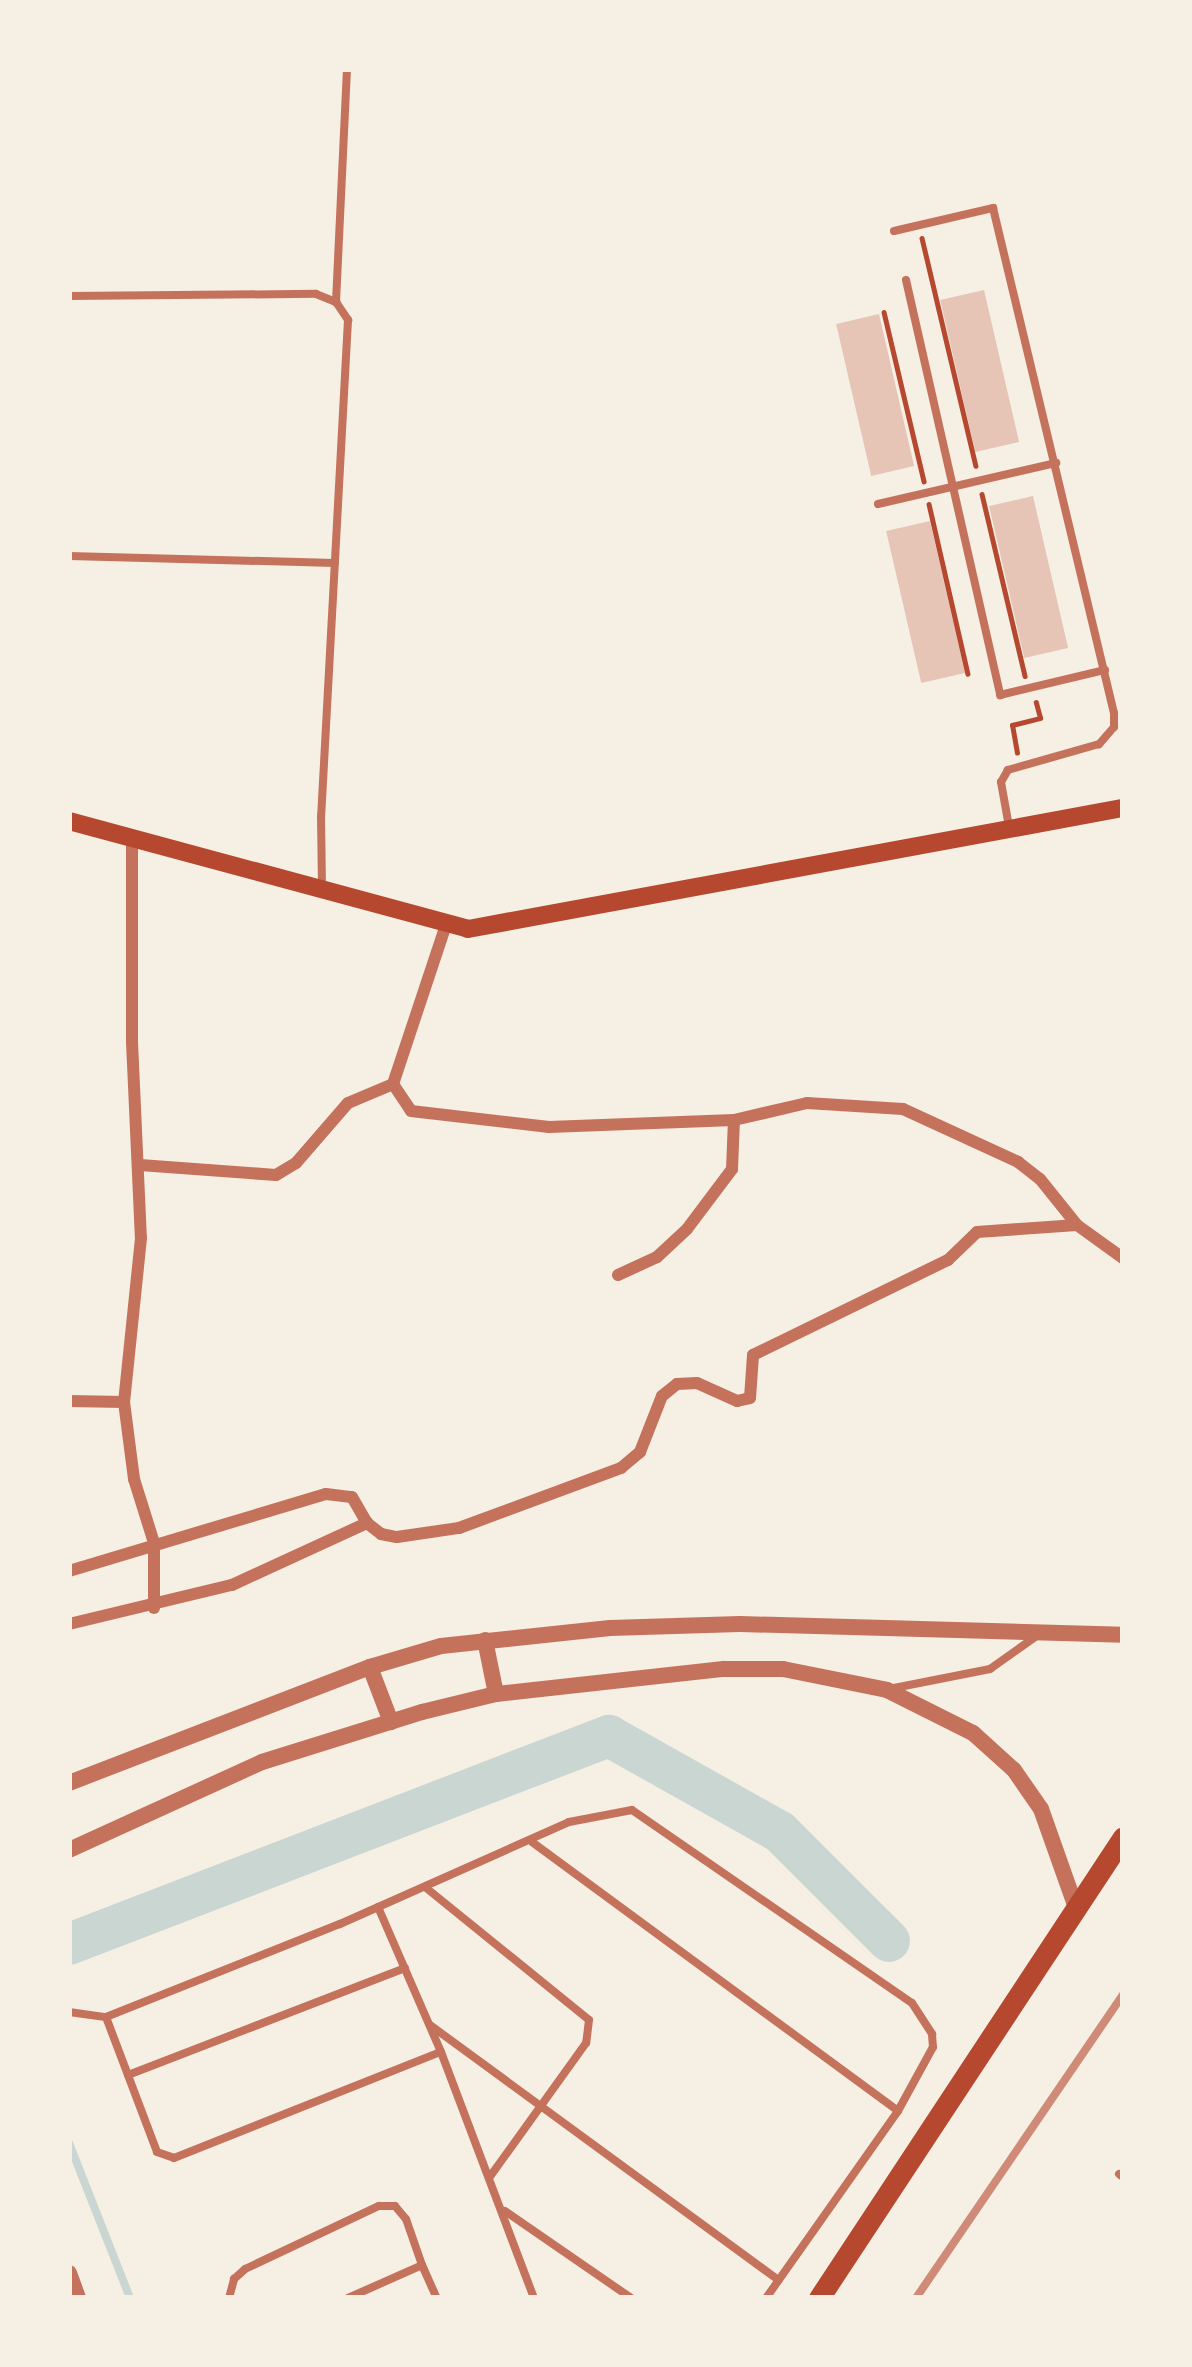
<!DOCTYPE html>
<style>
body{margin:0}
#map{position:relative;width:1192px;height:2367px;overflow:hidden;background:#f6efe4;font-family:"Nunito Sans",sans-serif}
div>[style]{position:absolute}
.stream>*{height:8px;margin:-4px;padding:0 4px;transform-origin:4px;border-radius:4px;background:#c9d6d2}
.river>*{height:42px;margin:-21px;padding:0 21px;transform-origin:21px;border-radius:21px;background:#c9d6d2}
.building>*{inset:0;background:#e6c5b7;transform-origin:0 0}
.path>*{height:4.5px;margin:-2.25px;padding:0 2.25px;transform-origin:2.25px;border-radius:2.25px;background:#b5482f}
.service>*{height:8px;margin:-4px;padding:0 4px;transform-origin:4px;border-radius:4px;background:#c5725c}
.minor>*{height:12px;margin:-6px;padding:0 6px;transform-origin:6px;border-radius:6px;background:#c5725c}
.tertiary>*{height:16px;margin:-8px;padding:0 8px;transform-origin:8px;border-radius:8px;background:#c5725c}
.secondary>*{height:18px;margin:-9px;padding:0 9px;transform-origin:9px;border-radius:9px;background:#b5482f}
.primary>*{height:21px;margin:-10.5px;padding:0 10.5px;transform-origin:10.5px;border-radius:10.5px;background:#b5482f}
.rail>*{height:8px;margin:-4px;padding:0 4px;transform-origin:4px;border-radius:4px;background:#cf8b77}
span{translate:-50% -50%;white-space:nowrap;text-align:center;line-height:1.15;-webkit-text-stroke:12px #f6efe4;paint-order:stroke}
.frame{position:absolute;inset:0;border:72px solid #f6efe4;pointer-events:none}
</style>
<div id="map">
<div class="stream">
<div style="left:69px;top:2143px;width:167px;rotate:68.5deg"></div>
</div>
<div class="river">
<div style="left:69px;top:1944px;width:579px;rotate:-21.07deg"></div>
<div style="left:609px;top:1736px;width:196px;rotate:29.3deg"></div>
<div style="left:780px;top:1832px;width:154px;rotate:45deg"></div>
</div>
<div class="building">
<div style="left:984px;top:290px;width:156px;height:45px;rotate:77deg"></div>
<div style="left:879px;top:314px;width:156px;height:44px;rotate:77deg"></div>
<div style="left:1033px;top:496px;width:156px;height:45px;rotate:77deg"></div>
<div style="left:930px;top:521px;width:156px;height:45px;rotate:77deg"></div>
</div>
<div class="path">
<div style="left:922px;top:238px;width:234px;rotate:76.7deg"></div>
<div style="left:884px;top:312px;width:174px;rotate:76.7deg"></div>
<div style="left:982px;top:494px;width:187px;rotate:76.7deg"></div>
<div style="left:929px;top:504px;width:174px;rotate:77.1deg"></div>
<div style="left:1017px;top:753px;width:28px;rotate:-100deg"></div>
<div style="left:1012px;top:725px;width:29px;rotate:-14deg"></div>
<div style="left:1040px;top:718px;width:16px;rotate:-105deg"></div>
</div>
<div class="service">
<div style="left:894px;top:231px;width:102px;rotate:-13.1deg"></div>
<div style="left:993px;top:208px;width:519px;rotate:76.53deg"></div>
<div style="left:1114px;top:713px;width:14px;rotate:90deg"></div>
<div style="left:1114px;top:727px;width:23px;rotate:131deg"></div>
<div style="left:1099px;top:744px;width:95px;rotate:164.1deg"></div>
<div style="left:1008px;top:770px;width:14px;rotate:120deg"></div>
<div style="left:1001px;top:782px;width:46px;rotate:79.9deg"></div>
<div style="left:906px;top:280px;width:426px;rotate:77.2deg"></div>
<div style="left:1000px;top:695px;width:108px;rotate:-13.4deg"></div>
<div style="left:69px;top:296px;width:247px;rotate:-0.5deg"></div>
<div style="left:316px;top:294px;width:22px;rotate:22deg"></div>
<div style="left:336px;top:302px;width:22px;rotate:56deg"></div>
<div style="left:348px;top:320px;width:497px;rotate:93.1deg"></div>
<div style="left:321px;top:816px;width:74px;rotate:89.2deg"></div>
<div style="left:336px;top:302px;width:233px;rotate:-87.3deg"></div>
<div style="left:878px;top:504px;width:183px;rotate:-13deg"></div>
<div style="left:69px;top:556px;width:266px;rotate:1.5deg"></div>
<div style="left:894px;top:1688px;width:98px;rotate:-11.2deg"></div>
<div style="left:990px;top:1669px;width:55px;rotate:-35.4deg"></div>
<div style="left:532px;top:1842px;width:454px;rotate:36.3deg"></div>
<div style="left:425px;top:1887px;width:211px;rotate:39deg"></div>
<div style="left:589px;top:2020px;width:23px;rotate:97deg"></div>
<div style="left:586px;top:2043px;width:163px;rotate:125.7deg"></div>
<div style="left:378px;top:1907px;width:158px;rotate:66.5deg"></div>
<div style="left:441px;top:2052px;width:263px;rotate:69.3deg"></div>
<div style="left:69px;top:2012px;width:37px;rotate:8deg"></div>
<div style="left:106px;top:2017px;width:252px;rotate:-21.7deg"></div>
<div style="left:340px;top:1924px;width:251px;rotate:-24deg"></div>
<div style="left:569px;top:1822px;width:64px;rotate:-10.8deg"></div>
<div style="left:632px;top:1810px;width:340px;rotate:34.6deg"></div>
<div style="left:912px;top:2003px;width:37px;rotate:57deg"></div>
<div style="left:932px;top:2034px;width:13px;rotate:86deg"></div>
<div style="left:933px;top:2047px;width:73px;rotate:118.7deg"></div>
<div style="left:898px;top:2111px;width:229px;rotate:125.2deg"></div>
<div style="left:106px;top:2017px;width:144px;rotate:69.3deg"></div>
<div style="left:157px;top:2152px;width:18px;rotate:19deg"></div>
<div style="left:174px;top:2158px;width:287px;rotate:-21.7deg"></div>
<div style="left:430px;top:2025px;width:432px;rotate:36.2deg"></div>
<div style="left:128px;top:2075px;width:297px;rotate:-21.1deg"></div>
<div style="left:1119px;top:2174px;width:5px;rotate:37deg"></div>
<div style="left:505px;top:2211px;width:153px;rotate:34.6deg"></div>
<div style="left:229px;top:2298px;width:20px;rotate:-75deg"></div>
<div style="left:234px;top:2279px;width:15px;rotate:-42deg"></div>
<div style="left:245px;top:2269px;width:148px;rotate:-25.2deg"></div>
<div style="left:379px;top:2206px;width:16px"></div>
<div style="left:395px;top:2206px;width:17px;rotate:50deg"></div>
<div style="left:406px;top:2219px;width:49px;rotate:70.8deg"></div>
<div style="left:348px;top:2298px;width:81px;rotate:-24deg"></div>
<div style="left:422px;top:2265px;width:36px;rotate:66deg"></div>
</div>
<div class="minor">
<div style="left:132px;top:836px;width:206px;rotate:90deg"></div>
<div style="left:132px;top:1042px;width:196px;rotate:87.4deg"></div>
<div style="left:141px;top:1238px;width:165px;rotate:95.9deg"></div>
<div style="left:124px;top:1402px;width:78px;rotate:82.6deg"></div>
<div style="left:134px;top:1479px;width:67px;rotate:72.6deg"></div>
<div style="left:154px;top:1543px;width:65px;rotate:90deg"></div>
<div style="left:393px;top:1084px;width:32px;rotate:56deg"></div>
<div style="left:411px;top:1111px;width:139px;rotate:6.6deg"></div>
<div style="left:549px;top:1127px;width:185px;rotate:-2.2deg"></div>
<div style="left:734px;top:1120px;width:75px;rotate:-13.1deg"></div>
<div style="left:807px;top:1103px;width:96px;rotate:3.6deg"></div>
<div style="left:903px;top:1109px;width:127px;rotate:24.7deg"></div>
<div style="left:1018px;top:1162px;width:28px;rotate:38deg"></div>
<div style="left:1040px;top:1179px;width:59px;rotate:51.2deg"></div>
<div style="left:1077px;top:1225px;width:57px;rotate:35.7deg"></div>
<div style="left:140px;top:1165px;width:136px;rotate:4.2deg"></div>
<div style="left:276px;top:1175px;width:23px;rotate:-31deg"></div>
<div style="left:296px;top:1163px;width:79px;rotate:-49.1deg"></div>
<div style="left:348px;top:1103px;width:49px;rotate:-22.9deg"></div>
<div style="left:393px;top:1084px;width:168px;rotate:-71.6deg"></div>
<div style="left:618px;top:1275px;width:43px;rotate:-24.8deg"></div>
<div style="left:657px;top:1257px;width:41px;rotate:-43deg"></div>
<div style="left:687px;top:1229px;width:75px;rotate:-53.1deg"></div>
<div style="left:732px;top:1169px;width:49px;rotate:-87.7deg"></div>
<div style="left:69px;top:1401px;width:55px;rotate:1deg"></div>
<div style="left:69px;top:1571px;width:268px;rotate:-16.7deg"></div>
<div style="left:326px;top:1494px;width:26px;rotate:7deg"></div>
<div style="left:352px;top:1497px;width:30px;rotate:60deg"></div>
<div style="left:367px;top:1523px;width:18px;rotate:38deg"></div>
<div style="left:381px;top:1534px;width:16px;rotate:11deg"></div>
<div style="left:397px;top:1537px;width:63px;rotate:-8.3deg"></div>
<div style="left:459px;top:1528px;width:173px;rotate:-20.3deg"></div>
<div style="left:621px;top:1468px;width:25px;rotate:-40deg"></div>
<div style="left:640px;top:1452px;width:60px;rotate:-68.6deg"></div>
<div style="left:662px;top:1396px;width:19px;rotate:-39deg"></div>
<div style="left:677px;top:1384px;width:20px;rotate:-3deg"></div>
<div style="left:697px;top:1383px;width:44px;rotate:24.2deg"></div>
<div style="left:737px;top:1401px;width:13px;rotate:-13deg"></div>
<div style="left:750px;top:1398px;width:43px;rotate:-86deg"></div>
<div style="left:753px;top:1355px;width:217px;rotate:-26deg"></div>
<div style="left:948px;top:1260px;width:40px;rotate:-44deg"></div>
<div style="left:977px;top:1232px;width:100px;rotate:-4deg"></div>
<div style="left:69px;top:1624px;width:168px;rotate:-13.5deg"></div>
<div style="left:232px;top:1585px;width:149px;rotate:-24.7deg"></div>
</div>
<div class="tertiary">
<div style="left:485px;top:1640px;width:55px;rotate:78.5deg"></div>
<div style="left:370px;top:1667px;width:59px;rotate:69.1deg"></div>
<div style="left:69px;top:1783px;width:323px;rotate:-21.1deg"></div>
<div style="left:370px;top:1667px;width:74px;rotate:-16.5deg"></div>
<div style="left:441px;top:1646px;width:170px;rotate:-6.1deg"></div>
<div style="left:610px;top:1628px;width:130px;rotate:-1.8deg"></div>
<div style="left:740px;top:1624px;width:383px;rotate:1.6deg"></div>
<div style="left:69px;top:1850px;width:212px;rotate:-24.5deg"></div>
<div style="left:262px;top:1762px;width:168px;rotate:-17.4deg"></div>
<div style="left:422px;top:1712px;width:76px;rotate:-13.7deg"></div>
<div style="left:496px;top:1694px;width:229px;rotate:-6.3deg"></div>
<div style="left:724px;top:1669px;width:59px"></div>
<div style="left:783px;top:1669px;width:106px;rotate:11.4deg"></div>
<div style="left:887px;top:1690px;width:96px;rotate:26.6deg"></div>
<div style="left:973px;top:1733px;width:55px;rotate:42.1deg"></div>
<div style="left:1014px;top:1770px;width:47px;rotate:55.3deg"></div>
<div style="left:1041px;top:1809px;width:102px;rotate:70.5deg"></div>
<div style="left:69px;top:2273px;width:27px;rotate:70deg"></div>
</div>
<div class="secondary">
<div style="left:69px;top:821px;width:413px;rotate:15.1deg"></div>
<div style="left:468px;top:929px;width:666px;rotate:-10.47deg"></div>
</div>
<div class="primary">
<div style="left:819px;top:2298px;width:552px;rotate:-56.6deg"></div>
</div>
<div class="rail">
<div style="left:916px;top:2298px;width:368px;rotate:-55.7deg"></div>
</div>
<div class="frame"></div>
</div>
